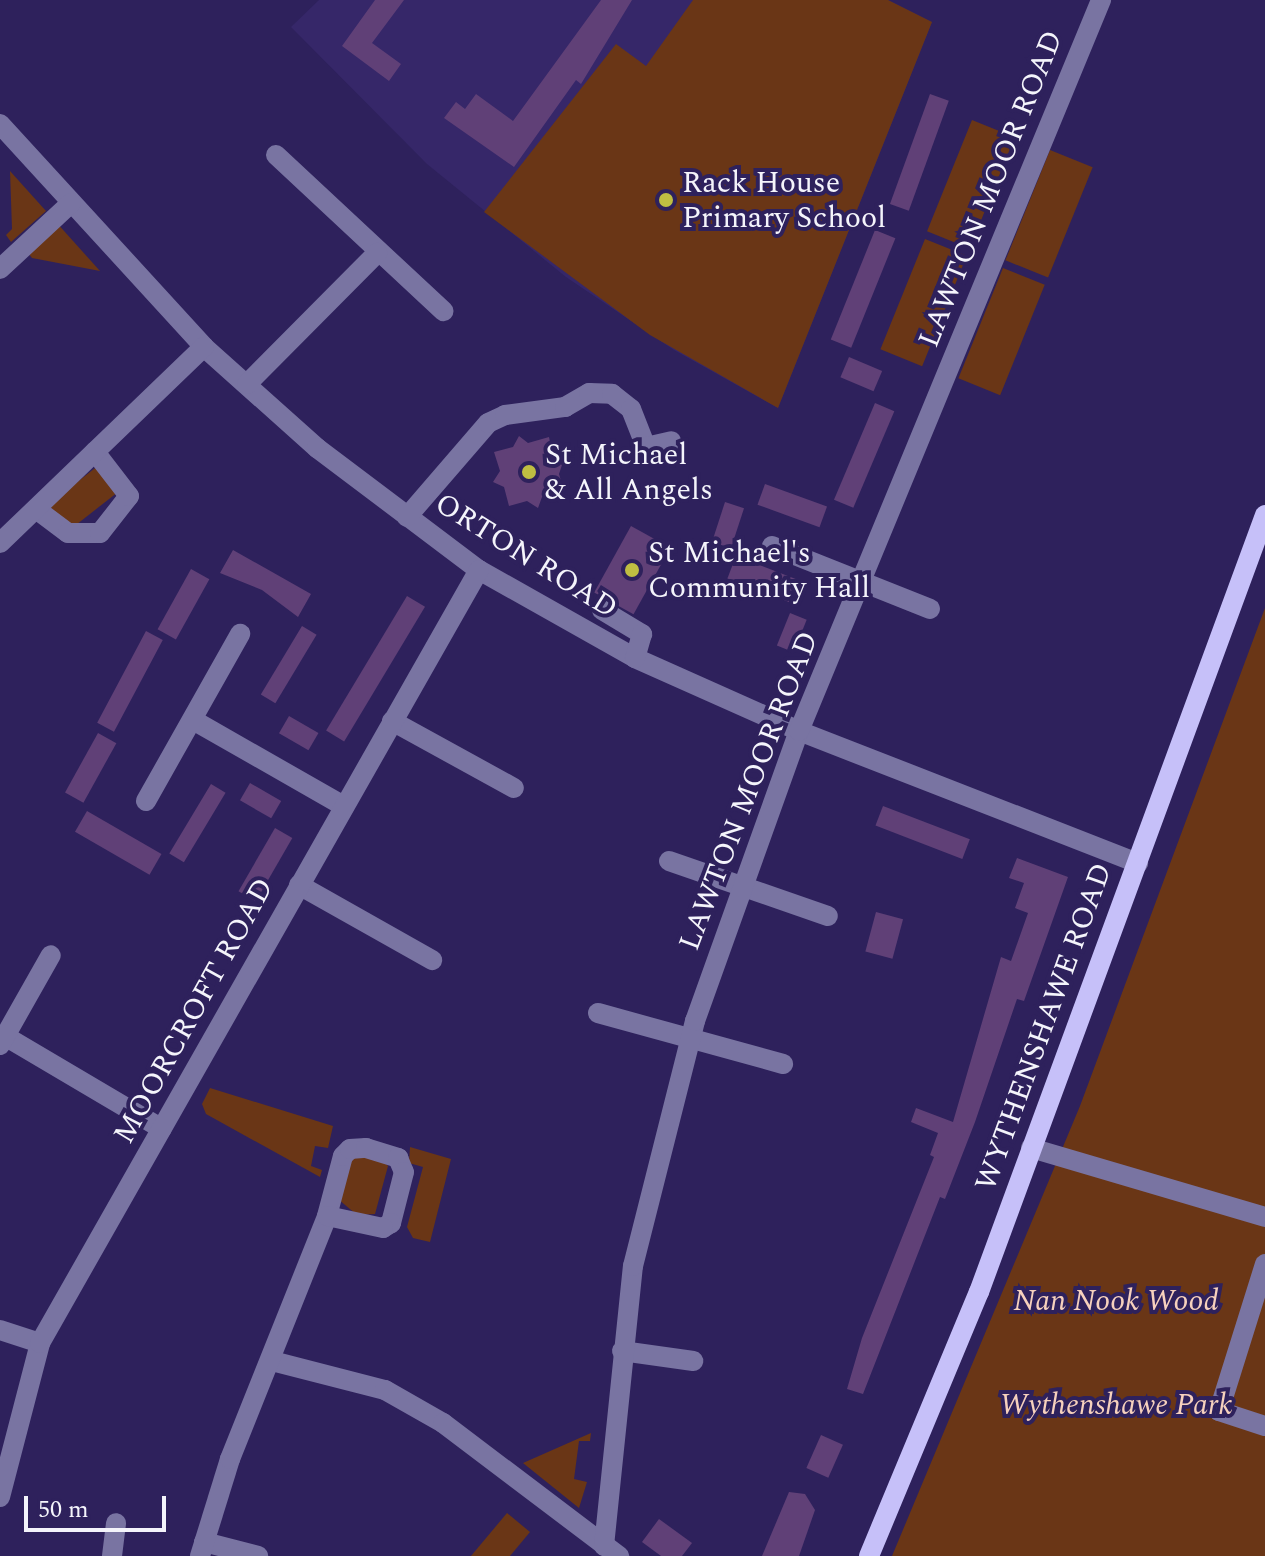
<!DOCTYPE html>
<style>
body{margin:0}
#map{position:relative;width:1265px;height:1556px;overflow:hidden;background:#2e215c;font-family:Spectral,serif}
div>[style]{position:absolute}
.built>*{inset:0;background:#362769}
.green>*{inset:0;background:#6a3616;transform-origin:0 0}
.building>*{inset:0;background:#604077;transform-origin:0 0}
.minor>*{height:20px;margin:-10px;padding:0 10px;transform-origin:10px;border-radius:10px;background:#7974a2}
.major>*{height:20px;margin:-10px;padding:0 10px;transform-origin:10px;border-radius:10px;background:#c6c0f9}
.dots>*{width:22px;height:22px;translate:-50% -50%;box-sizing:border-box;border:4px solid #2e215c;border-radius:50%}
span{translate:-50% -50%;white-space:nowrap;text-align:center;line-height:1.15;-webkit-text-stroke:8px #2e215c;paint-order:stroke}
.poi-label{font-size:30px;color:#f4f4fb}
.left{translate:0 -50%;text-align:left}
.street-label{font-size:30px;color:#f4f4fb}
.park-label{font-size:30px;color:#f6d1bd;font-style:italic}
.scale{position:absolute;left:24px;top:1496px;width:142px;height:36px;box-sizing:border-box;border:4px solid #f4f4fb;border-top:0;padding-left:10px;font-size:24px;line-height:28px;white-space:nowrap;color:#f4f4fb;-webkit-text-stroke:6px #2e215c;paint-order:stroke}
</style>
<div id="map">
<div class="built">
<div style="clip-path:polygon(319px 0,888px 0,932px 22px,778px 408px,674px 350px,566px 277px,427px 164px,291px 27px)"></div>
</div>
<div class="green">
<div style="clip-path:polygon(693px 0,888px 0,932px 22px,778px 408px,650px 335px,484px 212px,616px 44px,646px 66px)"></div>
<div style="left:972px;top:120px;width:46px;height:120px;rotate:22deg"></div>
<div style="left:1050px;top:150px;width:46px;height:119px;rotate:22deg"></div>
<div style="clip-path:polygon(10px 171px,46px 211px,11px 242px,6px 235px,12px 229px)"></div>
<div style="clip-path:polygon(56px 222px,100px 271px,32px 258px,25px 249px)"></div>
<div style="left:925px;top:239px;width:45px;height:119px;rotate:22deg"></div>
<div style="left:1003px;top:268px;width:45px;height:119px;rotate:22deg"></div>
<div style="left:99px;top:465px;width:33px;height:64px;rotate:52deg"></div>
<div style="clip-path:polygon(1265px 608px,1265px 1556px,892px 1556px,1080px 1106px)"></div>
<div style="clip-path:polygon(210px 1088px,333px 1126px,328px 1148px,315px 1146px,311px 1166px,322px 1170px,320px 1177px,206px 1114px,202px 1104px)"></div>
<div style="clip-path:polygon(410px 1147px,451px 1159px,430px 1242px,413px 1238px,407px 1227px,423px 1167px,409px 1163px)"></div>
<div style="clip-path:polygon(350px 1156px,379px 1157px,388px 1166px,375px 1214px,357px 1215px,338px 1199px)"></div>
<div style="clip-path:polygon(591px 1433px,590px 1441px,579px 1441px,574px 1479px,587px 1482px,579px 1508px,523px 1463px)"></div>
<div style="clip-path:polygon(507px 1513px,530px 1532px,510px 1556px,471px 1556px)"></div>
</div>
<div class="building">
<div style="clip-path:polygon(375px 0,404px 0,372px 43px,401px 64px,389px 81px,342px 46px)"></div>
<div style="clip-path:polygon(601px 0,632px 0,581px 84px,576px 80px,514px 167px,444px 118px,456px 102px,465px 109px,476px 94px,513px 121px)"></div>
<div style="left:930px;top:94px;width:20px;height:117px;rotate:20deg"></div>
<div style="left:875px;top:230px;width:22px;height:118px;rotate:22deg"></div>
<div style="left:849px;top:357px;width:36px;height:22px;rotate:23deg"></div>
<div style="left:875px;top:403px;width:21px;height:105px;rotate:23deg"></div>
<div style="clip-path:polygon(519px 436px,528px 443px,549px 437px,553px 457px,563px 462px,559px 474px,564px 491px,542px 497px,538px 508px,527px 501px,509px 506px,504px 487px,493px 482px,500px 471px,494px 452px,513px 447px)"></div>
<div style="left:765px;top:484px;width:66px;height:22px;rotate:20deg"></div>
<div style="left:725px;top:502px;width:20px;height:42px;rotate:18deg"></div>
<div style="left:631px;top:526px;width:45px;height:76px;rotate:29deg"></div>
<div style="clip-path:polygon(233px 550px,311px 594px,298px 617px,262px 590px,220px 573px)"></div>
<div style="left:736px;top:556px;width:66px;height:24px;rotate:21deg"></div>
<div style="left:191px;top:569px;width:21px;height:69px;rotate:29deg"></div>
<div style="left:407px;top:596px;width:21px;height:157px;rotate:31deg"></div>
<div style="left:790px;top:613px;width:18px;height:35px;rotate:22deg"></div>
<div style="left:302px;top:626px;width:17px;height:80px;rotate:31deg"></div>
<div style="left:146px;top:631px;width:19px;height:104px;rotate:28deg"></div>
<div style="left:289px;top:716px;width:34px;height:20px;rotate:30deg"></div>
<div style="left:98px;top:733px;width:21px;height:68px;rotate:29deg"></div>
<div style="left:250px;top:783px;width:36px;height:20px;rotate:30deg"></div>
<div style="left:211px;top:784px;width:17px;height:81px;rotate:31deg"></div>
<div style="left:883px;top:806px;width:93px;height:21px;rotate:21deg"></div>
<div style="left:87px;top:811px;width:86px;height:24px;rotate:30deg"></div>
<div style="left:275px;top:828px;width:20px;height:73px;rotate:30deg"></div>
<div style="clip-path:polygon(1017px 858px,1068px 877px,1024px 1001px,1017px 999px,975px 1122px,945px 1199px,940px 1197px,863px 1394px,847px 1389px,862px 1338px,934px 1157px,930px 1155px,938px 1133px,911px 1122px,916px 1108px,953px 1122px,1001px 957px,1011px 961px,1028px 913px,1015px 908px,1024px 883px,1009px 878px)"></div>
<div style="left:876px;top:912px;width:28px;height:41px;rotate:15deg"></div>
<div style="left:821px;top:1435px;width:24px;height:36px;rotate:24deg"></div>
<div style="clip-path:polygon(789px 1492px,805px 1494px,815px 1510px,799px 1556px,762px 1556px)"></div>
<div style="clip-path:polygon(659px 1519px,692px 1543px,682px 1556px,661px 1556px,642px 1542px)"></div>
</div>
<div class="minor">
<div style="left:0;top:124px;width:302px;rotate:47.5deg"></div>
<div style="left:204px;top:347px;width:152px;rotate:41.8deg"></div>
<div style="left:317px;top:448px;width:203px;rotate:37deg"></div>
<div style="left:479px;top:570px;width:179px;rotate:29.4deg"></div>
<div style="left:635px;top:658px;width:180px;rotate:24deg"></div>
<div style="left:799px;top:731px;width:364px;rotate:21.3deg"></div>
<div style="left:276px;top:155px;width:229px;rotate:43deg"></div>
<div style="left:0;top:269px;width:97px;rotate:-42.9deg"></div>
<div style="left:247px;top:384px;width:185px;rotate:-45.2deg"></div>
<div style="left:36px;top:509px;width:40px;rotate:37deg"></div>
<div style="left:68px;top:533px;width:32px"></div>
<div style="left:100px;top:533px;width:47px;rotate:-51.9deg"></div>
<div style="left:129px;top:496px;width:56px;rotate:-127.7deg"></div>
<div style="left:407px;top:517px;width:124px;rotate:-49.2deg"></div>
<div style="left:488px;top:423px;width:19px;rotate:-25deg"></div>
<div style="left:505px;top:415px;width:61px;rotate:-7.6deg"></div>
<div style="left:565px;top:407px;width:28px;rotate:-30deg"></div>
<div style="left:589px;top:393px;width:23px;rotate:2deg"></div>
<div style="left:612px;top:394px;width:24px;rotate:38deg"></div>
<div style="left:631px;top:409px;width:41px;rotate:68.5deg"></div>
<div style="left:646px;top:447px;width:26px;rotate:-13deg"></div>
<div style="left:0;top:543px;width:283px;rotate:-43.9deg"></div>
<div style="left:772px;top:546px;width:170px;rotate:21.7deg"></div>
<div style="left:602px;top:610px;width:47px;rotate:31deg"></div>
<div style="left:642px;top:634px;width:25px;rotate:106deg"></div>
<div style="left:193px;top:720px;width:174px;rotate:29.7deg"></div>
<div style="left:392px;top:721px;width:139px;rotate:28.8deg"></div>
<div style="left:146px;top:801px;width:192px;rotate:-60.6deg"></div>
<div style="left:669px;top:861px;width:168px;rotate:19.1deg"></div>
<div style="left:299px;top:885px;width:153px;rotate:29.4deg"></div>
<div style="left:598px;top:1013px;width:192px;rotate:15.4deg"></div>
<div style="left:5px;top:1036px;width:182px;rotate:30.6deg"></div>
<div style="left:0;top:1045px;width:103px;rotate:-60.5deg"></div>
<div style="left:1031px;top:1148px;width:244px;rotate:16.4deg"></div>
<div style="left:1265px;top:1264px;width:154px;rotate:107.4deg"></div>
<div style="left:1219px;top:1411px;width:48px;rotate:18.1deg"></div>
<div style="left:0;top:1330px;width:42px;rotate:18deg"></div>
<div style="left:622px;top:1351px;width:72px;rotate:8deg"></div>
<div style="left:272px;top:1361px;width:117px;rotate:14.4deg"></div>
<div style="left:385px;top:1390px;width:67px;rotate:29.6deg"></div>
<div style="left:443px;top:1423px;width:221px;rotate:37.1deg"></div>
<div style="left:0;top:1497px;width:159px;rotate:-75.4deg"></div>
<div style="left:40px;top:1343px;width:889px;rotate:-60.41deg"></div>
<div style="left:204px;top:1542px;width:56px;rotate:14.5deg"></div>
<div style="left:604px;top:1546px;width:281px;rotate:-84.1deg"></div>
<div style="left:633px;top:1266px;width:253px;rotate:-75.8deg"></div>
<div style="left:695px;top:1021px;width:308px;rotate:-70.3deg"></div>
<div style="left:799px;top:731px;width:791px;rotate:-67.55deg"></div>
<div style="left:112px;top:1556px;width:33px;rotate:-83deg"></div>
<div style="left:200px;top:1556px;width:102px;rotate:-72.8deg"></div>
<div style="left:230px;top:1459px;width:262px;rotate:-68.2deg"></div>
<div style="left:327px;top:1216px;width:62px;rotate:-75.1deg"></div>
<div style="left:343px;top:1156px;width:10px;rotate:-45deg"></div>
<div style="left:350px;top:1149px;width:16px;rotate:-4deg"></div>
<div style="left:366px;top:1148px;width:34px;rotate:17deg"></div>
<div style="left:398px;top:1158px;width:15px;rotate:67deg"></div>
<div style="left:404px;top:1172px;width:53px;rotate:104.3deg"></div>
<div style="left:391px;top:1223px;width:9px;rotate:148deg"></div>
<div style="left:383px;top:1228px;width:57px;rotate:-167.9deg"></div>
</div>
<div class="major">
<div style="left:869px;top:1556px;width:286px;rotate:-67.4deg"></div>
<div style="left:979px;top:1292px;width:828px;rotate:-69.79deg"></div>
</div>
<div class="dots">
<div style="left:666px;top:200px;background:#bfbe42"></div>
<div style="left:529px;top:472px;background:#bfbe42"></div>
<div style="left:632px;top:570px;background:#bfbe42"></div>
</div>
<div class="poi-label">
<span class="left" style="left:682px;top:200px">Rack House<br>Primary School</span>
<span class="left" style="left:545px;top:472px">St Michael<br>&amp; All Angels</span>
<span class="left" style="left:648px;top:570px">St Michael's<br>Community Hall</span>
</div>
<div class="street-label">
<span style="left:991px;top:189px;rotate:-68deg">LAWTON MOOR ROAD</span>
<span style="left:526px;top:556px;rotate:32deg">ORTON ROAD</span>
<span style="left:749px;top:791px;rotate:-69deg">LAWTON MOOR ROAD</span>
<span style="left:194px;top:1011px;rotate:-61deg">MOORCROFT ROAD</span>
<span style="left:1044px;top:1027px;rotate:-70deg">WYTHENSHAWE ROAD</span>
</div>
<div class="park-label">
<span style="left:1116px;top:1301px">Nan Nook Wood</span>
<span style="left:1116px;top:1405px">Wythenshawe Park</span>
</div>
<div class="scale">50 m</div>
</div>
